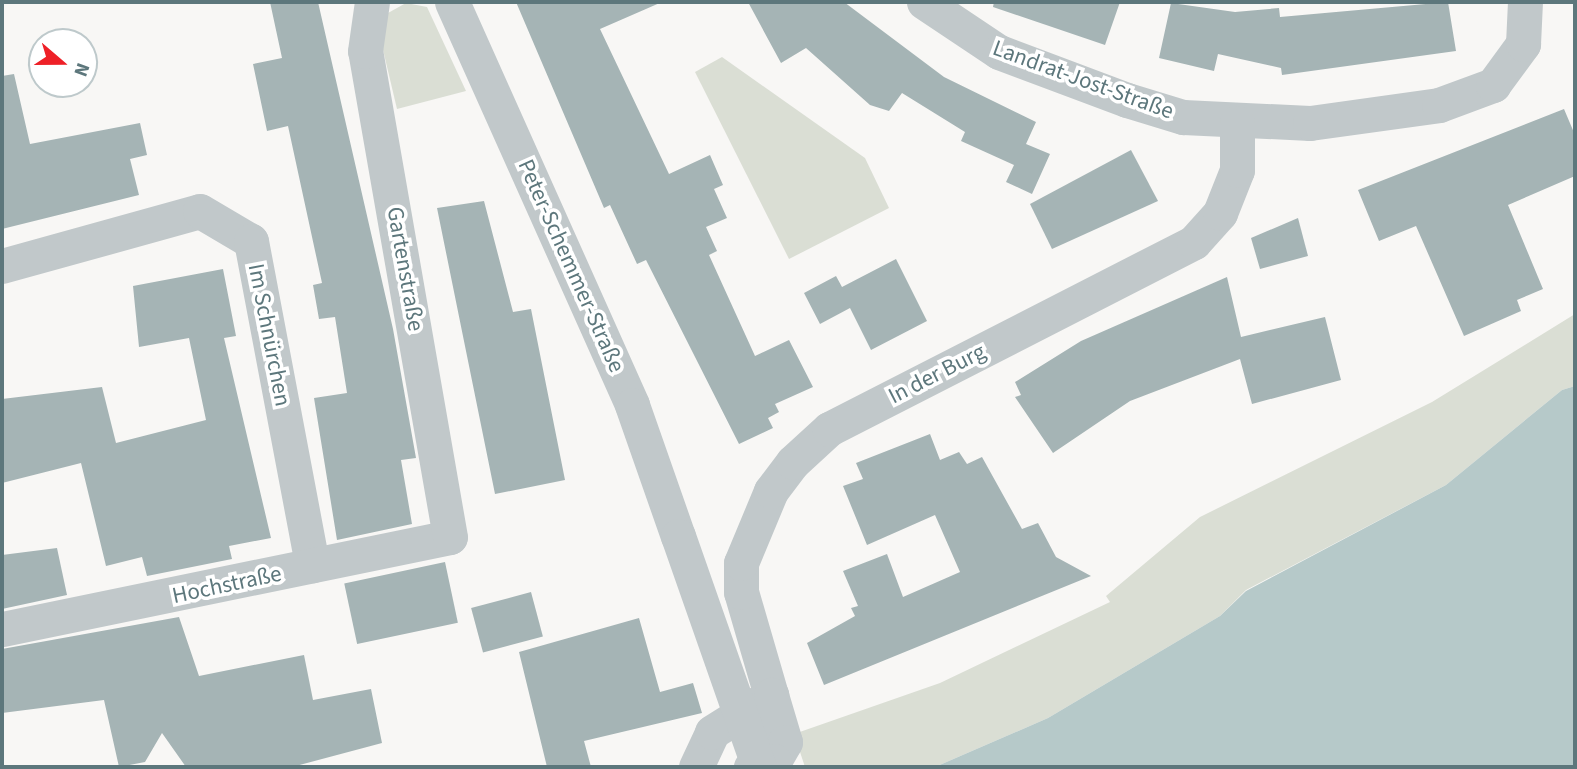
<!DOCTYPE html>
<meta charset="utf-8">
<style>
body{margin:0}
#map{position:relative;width:1577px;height:769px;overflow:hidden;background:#f8f7f5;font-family:"Source Sans 3",sans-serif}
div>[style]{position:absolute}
.green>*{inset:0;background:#daded4}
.water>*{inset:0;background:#b6c9c9}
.building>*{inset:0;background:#a5b4b5;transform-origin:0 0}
.minor>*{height:35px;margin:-17.5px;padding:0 17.5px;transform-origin:17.5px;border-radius:17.5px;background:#c1c8ca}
.minor-bridge>*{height:35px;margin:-17.5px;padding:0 17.5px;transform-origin:17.5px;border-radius:17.5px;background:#c1c8ca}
span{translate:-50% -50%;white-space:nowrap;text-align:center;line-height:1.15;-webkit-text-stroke:7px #fff;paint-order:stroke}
.street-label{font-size:23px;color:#5d777c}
.frame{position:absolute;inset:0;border:4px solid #5d777c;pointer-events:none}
.north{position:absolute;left:28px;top:28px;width:70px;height:70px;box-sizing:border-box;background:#fff;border:2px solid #bec9cb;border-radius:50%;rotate:110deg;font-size:19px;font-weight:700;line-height:28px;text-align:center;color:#5d777c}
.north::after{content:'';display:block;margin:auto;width:24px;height:32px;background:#ee2027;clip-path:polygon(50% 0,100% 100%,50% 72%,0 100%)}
</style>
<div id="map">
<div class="green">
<div style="clip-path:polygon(406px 3px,427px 7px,466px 91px,397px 109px,380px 37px,388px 13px)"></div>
<div style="clip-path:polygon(722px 57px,865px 158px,889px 208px,789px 259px,695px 72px)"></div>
<div style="clip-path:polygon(1575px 314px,1575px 386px,1562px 390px,1446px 485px,1246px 590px,1220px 616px,1048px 718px,935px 767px,805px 767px,794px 734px,940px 683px,1110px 602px,1106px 596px,1200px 517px,1432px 402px)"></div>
</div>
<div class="water">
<div style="clip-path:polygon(1575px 386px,1575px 767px,935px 767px,1048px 718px,1220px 616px,1246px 591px,1446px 485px,1562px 390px)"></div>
</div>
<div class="building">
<div style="clip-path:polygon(270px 2px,318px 2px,393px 329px,416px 458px,401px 460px,412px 524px,337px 540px,314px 398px,347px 393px,335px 317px,319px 319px,313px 285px,322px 283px,288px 126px,267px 131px,253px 64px,282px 58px)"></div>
<div style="clip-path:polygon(516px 2px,662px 2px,600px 29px,669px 174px,710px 155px,723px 185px,714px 189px,727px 218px,706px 227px,717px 251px,709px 255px,755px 356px,789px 340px,813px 387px,775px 404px,779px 412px,768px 418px,773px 428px,739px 444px,646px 260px,637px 264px,610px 205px,604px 208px)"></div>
<div style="clip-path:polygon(748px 2px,844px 2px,944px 77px,1036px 122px,1026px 144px,1050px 154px,1032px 194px,1006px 182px,1014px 165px,961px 141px,965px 132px,902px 93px,889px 111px,870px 105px,806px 48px,781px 63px)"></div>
<div style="clip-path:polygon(994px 2px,1120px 2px,1105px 45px,993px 7px)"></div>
<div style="clip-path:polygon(1448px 2px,1456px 51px,1282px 75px,1281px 68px,1218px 54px,1214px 71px,1159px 58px,1171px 3px,1235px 12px,1279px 8px,1280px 17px)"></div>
<div style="clip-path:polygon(14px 74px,30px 144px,140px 123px,147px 155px,130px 159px,139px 195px,2px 229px,2px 76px)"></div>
<div style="clip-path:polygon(1564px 109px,1575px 135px,1575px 176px,1508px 205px,1543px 289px,1517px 300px,1521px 311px,1464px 336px,1416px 226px,1379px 241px,1358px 190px)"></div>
<div style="clip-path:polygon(1131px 150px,1158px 201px,1052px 249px,1030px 204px)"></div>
<div style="clip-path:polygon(484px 201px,513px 312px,531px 309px,565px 480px,495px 494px,437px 208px)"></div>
<div style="clip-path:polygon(1298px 218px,1308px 256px,1260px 269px,1251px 238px)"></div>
<div style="clip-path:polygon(896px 259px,927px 321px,871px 350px,850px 308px,820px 324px,804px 293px,836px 276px,842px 287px)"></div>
<div style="clip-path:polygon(223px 269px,236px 336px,224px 338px,271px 538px,229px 546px,232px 559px,147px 576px,142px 557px,106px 566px,81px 463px,2px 483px,2px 399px,102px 387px,116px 443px,206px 420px,189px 338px,139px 347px,133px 286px)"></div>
<div style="clip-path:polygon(1227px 277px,1241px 337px,1325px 317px,1341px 380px,1252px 404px,1240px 359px,1130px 401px,1053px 453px,1015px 397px,1021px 395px,1015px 382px,1081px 341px)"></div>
<div style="clip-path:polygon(930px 434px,940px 460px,959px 452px,967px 464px,982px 457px,1022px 529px,1038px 523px,1056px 557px,1091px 576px,824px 685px,807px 643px,855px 616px,851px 608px,858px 606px,843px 571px,887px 554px,903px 597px,960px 572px,935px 515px,867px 545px,843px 486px,863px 479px,856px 463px)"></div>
<div style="clip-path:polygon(57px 548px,67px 595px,2px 609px,2px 555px)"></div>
<div style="left:445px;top:562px;width:62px;height:103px;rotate:78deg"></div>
<div style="left:531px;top:592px;width:46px;height:62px;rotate:75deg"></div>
<div style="clip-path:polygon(179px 617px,199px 676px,304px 655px,313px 700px,371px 689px,382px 743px,292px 767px,186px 767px,162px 733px,145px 762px,119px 767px,104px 700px,2px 713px,2px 649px)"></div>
<div style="clip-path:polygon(639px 618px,660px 692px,693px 683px,702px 713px,584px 741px,591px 767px,547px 767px,519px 652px)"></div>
</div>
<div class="minor">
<div style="left:452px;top:2px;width:441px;rotate:65.9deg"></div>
<div style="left:632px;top:405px;width:139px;rotate:70.7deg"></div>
<div style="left:924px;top:2px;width:90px;rotate:33.7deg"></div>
<div style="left:999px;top:52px;width:137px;rotate:20.6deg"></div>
<div style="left:1127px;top:100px;width:59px;rotate:16.9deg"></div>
<div style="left:1183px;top:117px;width:127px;rotate:2.7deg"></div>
<div style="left:1310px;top:123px;width:130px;rotate:-7.9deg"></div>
<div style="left:1439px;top:105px;width:58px;rotate:-20.3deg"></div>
<div style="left:1493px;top:85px;width:51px;rotate:-53.8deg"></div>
<div style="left:1523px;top:44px;width:42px;rotate:-87.3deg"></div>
<div style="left:2px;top:266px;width:205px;rotate:-15.5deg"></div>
<div style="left:200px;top:211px;width:59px;rotate:30.5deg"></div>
<div style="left:251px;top:241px;width:330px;rotate:79.3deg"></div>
<div style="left:2px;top:629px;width:457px;rotate:-11.6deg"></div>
<div style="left:450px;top:537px;width:493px;rotate:-99.9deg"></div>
<div style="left:365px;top:51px;width:49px;rotate:-81.9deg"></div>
<div style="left:771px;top:695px;width:107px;rotate:-106.2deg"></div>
<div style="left:741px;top:592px;width:29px;rotate:-90deg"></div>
<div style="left:741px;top:563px;width:78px;rotate:-67.4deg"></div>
<div style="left:771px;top:491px;width:36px;rotate:-53deg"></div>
<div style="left:793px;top:462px;width:49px;rotate:-42.5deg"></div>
<div style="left:829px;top:429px;width:410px;rotate:-27.1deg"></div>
<div style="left:1194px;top:242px;width:39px;rotate:-48deg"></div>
<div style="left:1220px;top:213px;width:46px;rotate:-68.4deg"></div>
<div style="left:1237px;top:170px;width:47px;rotate:-90deg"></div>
<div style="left:696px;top:767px;width:38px;rotate:-65deg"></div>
<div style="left:712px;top:732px;width:70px;rotate:-32.1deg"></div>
<div style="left:771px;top:695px;width:49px;rotate:73.4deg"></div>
<div style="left:785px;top:742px;width:22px;rotate:120deg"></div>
<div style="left:774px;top:761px;width:24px;rotate:165deg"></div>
</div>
<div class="minor-bridge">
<div style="left:678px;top:536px;width:245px;rotate:70.7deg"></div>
</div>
<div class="street-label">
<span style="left:1083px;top:80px;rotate:20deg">Landrat-Jost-Straße</span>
<span style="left:571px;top:266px;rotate:66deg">Peter-Schemmer-Straße</span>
<span style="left:405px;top:269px;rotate:80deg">Gartenstraße</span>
<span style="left:269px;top:335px;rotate:79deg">Im Schnürchen</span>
<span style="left:937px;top:374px;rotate:-27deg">In der Burg</span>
<span style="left:227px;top:585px;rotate:-12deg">Hochstraße</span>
</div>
<div class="frame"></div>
<div class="north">N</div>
</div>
